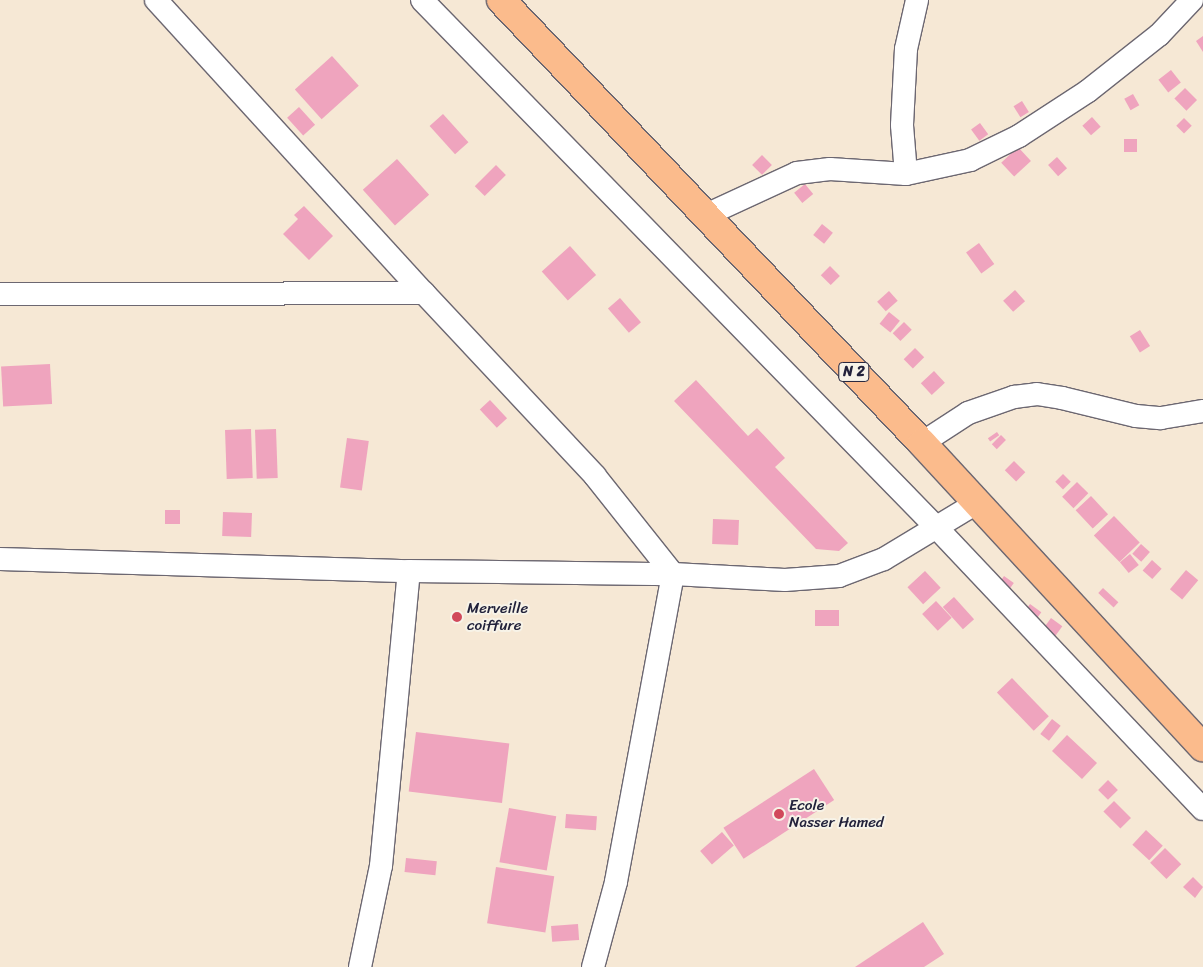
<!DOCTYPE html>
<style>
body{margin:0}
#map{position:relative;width:1203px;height:967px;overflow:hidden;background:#f6e8d5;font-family:Sriracha,sans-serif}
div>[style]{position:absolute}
.building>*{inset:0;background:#efa4be;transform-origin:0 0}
.roads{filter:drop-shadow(1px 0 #6c6771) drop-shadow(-1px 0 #6c6771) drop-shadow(0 1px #6c6771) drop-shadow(0 -1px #6c6771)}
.street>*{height:22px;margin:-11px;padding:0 11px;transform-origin:11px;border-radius:11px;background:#fff}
.primary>*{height:28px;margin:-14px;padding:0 14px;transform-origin:14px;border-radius:14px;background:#fbbb8c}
.dots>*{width:14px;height:14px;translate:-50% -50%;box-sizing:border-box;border:2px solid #f7f3e8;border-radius:50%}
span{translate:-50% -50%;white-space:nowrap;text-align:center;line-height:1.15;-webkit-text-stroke:4px #f7f3e8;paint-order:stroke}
.shield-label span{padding:1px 4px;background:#f7f3e8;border:1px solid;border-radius:4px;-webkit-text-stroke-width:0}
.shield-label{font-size:14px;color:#22223b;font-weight:700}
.poi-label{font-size:15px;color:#22223b}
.left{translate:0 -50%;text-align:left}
</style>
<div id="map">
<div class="building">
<div style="clip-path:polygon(1203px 36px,1203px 52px,1196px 41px)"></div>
<div style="left:332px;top:56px;width:40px;height:50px;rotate:48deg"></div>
<div style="left:1171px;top:70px;width:16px;height:16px;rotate:52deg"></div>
<div style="left:1185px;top:88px;width:17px;height:15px;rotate:45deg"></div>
<div style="left:1133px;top:94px;width:13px;height:10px;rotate:61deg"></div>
<div style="left:1022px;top:101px;width:13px;height:10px;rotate:58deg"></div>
<div style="left:299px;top:107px;width:24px;height:16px;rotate:48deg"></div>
<div style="left:443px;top:114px;width:38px;height:18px;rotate:48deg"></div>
<div style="left:1092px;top:117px;width:13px;height:13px;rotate:48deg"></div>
<div style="left:1184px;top:118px;width:11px;height:11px;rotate:45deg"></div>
<div style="left:980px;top:123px;width:14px;height:11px;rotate:54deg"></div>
<div style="left:1137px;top:139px;width:13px;height:13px;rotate:90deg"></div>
<div style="left:1018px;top:147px;width:19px;height:23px;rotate:47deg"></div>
<div style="left:762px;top:155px;width:14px;height:14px;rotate:45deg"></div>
<div style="left:1057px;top:157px;width:15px;height:12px;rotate:48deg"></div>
<div style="left:397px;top:159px;width:48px;height:46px;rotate:48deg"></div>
<div style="left:496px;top:165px;width:14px;height:30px;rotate:45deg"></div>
<div style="left:805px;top:184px;width:13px;height:14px;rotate:51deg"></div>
<div style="clip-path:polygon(304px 206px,333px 236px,309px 260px,283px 234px,298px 219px,294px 215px)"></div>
<div style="left:822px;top:224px;width:14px;height:14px;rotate:39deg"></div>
<div style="left:979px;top:243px;width:26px;height:16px;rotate:54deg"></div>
<div style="left:570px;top:246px;width:39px;height:38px;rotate:48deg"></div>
<div style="left:830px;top:266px;width:14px;height:13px;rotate:45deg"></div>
<div style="left:1015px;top:290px;width:15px;height:16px;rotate:48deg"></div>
<div style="left:889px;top:291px;width:13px;height:16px;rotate:48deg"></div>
<div style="left:620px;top:298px;width:32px;height:16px;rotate:49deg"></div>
<div style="left:889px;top:312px;width:14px;height:15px;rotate:39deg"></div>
<div style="left:904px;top:322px;width:11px;height:16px;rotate:45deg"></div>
<div style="left:1140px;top:330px;width:19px;height:12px;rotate:58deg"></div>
<div style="left:915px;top:348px;width:13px;height:16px;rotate:45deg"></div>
<div style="left:50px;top:364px;width:40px;height:49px;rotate:87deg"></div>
<div style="left:934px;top:371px;width:16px;height:18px;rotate:47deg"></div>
<div style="clip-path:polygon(696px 380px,748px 436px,757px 428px,785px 458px,775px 467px,848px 543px,839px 551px,816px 549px,674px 401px)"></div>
<div style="left:490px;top:400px;width:25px;height:14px;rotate:47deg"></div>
<div style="left:251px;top:429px;width:49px;height:26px;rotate:88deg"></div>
<div style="left:276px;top:429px;width:49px;height:21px;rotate:88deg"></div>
<div style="left:997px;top:432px;width:4px;height:11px;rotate:56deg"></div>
<div style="left:1001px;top:435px;width:7px;height:13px;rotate:45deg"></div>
<div style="left:347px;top:438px;width:22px;height:50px;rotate:8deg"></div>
<div style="left:1014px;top:461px;width:16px;height:13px;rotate:45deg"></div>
<div style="left:1063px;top:474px;width:11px;height:11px;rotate:45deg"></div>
<div style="left:1077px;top:482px;width:16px;height:21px;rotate:45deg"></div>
<div style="left:1091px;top:496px;width:25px;height:21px;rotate:47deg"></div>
<div style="left:180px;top:510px;width:14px;height:15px;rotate:90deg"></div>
<div style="left:223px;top:512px;width:29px;height:24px;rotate:2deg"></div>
<div style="left:1114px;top:516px;width:37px;height:28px;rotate:46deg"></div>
<div style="left:713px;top:519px;width:26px;height:25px;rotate:2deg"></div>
<div style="left:1141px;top:544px;width:12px;height:13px;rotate:42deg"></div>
<div style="left:1130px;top:554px;width:14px;height:13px;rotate:51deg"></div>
<div style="left:1152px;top:560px;width:13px;height:14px;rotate:42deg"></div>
<div style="left:1186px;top:570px;width:16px;height:25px;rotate:40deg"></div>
<div style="left:925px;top:571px;width:23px;height:24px;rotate:47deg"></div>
<div style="left:1004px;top:576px;width:12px;height:10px;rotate:35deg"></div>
<div style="left:1103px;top:588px;width:21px;height:7px;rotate:43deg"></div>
<div style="left:954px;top:597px;width:30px;height:15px;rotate:48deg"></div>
<div style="left:936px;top:601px;width:23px;height:19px;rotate:47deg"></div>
<div style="left:1030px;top:604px;width:14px;height:12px;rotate:36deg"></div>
<div style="left:815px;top:610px;width:24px;height:16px"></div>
<div style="left:1051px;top:618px;width:14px;height:20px;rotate:36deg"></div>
<div style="left:1012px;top:678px;width:53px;height:21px;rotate:46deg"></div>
<div style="left:1052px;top:719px;width:11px;height:19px;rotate:38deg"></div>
<div style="left:416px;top:732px;width:94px;height:60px;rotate:7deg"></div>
<div style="left:1067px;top:735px;width:41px;height:22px;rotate:43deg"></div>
<div style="left:814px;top:769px;width:37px;height:108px;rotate:57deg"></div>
<div style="left:1108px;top:780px;width:14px;height:14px;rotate:45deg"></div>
<div style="left:1114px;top:801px;width:24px;height:15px;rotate:45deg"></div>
<div style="left:509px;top:808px;width:48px;height:55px;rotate:10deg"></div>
<div style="left:566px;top:814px;width:31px;height:14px;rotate:4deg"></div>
<div style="left:1146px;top:830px;width:23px;height:20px;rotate:43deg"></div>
<div style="left:722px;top:832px;width:18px;height:29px;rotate:49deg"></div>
<div style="left:1165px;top:848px;width:23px;height:21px;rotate:45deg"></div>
<div style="left:406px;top:858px;width:31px;height:14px;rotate:6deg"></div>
<div style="left:496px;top:867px;width:59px;height:57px;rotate:9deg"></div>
<div style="clip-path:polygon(1193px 877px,1203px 887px,1195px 898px,1183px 887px)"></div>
<div style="clip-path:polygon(923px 922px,944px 954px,924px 967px,855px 967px)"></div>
<div style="left:578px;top:924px;width:16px;height:27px;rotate:86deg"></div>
</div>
<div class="roads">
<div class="street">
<div style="left:156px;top:0;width:397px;rotate:47.6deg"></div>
<div style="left:422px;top:0;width:736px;rotate:45.72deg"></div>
<div style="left:936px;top:527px;width:388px;rotate:46.6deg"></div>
<div style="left:906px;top:174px;width:49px;rotate:-94.7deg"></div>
<div style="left:902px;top:125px;width:76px;rotate:-87deg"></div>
<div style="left:906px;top:49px;width:50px;rotate:-77.3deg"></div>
<div style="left:704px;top:216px;width:102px;rotate:-24.8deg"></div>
<div style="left:797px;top:173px;width:33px;rotate:-7deg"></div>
<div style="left:830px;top:169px;width:76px;rotate:3.8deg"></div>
<div style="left:906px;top:174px;width:66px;rotate:-12.3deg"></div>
<div style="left:970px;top:160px;width:55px;rotate:-26.1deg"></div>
<div style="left:1019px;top:136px;width:82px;rotate:-33.1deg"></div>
<div style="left:1088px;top:91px;width:90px;rotate:-38.3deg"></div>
<div style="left:1159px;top:35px;width:48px;rotate:-46.7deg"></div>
<div style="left:0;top:294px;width:424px;rotate:-0.1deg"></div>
<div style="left:424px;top:293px;width:250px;rotate:46.9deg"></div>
<div style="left:595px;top:476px;width:125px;rotate:51.5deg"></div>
<div style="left:673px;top:574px;width:313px;rotate:100.5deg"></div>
<div style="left:616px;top:882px;width:88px;rotate:105.1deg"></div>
<div style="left:922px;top:443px;width:55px;rotate:-33.1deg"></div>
<div style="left:968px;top:413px;width:49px;rotate:-19.2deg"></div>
<div style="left:1014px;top:397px;width:23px;rotate:-7deg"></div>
<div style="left:1037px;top:394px;width:25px;rotate:9deg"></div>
<div style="left:1062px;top:398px;width:76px;rotate:13.7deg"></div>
<div style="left:1136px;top:416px;width:25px;rotate:5deg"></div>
<div style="left:1161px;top:418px;width:43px;rotate:-9.5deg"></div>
<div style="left:0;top:559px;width:409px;rotate:1.7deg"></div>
<div style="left:409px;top:571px;width:264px;rotate:0.7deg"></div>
<div style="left:673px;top:574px;width:112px;rotate:3.1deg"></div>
<div style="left:785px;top:580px;width:54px;rotate:-4.2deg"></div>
<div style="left:839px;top:576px;width:48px;rotate:-20.7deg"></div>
<div style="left:884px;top:559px;width:110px;rotate:-31.2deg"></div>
<div style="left:360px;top:967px;width:103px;rotate:-78.3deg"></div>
<div style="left:381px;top:866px;width:296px;rotate:-84.6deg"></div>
</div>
<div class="primary">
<div style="left:501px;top:0;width:611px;rotate:46.46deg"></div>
<div style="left:922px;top:443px;width:414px;rotate:47.3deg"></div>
</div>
</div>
<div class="dots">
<div style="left:457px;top:617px;background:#d1495b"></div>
<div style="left:779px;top:814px;background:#d1495b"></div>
</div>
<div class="shield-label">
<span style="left:854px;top:372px">N 2</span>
</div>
<div class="poi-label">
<span class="left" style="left:467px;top:617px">Merveille<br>coiffure</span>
<span class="left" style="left:789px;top:814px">Ecole<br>Nasser Hamed</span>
</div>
</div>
